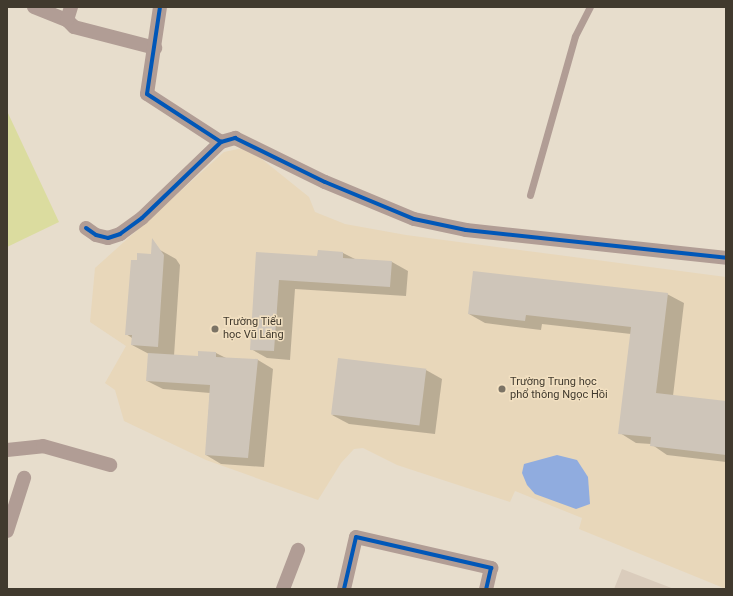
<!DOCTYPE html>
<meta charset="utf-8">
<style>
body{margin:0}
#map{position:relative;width:733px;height:596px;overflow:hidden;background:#e7ddcc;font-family:Roboto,sans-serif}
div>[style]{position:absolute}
.built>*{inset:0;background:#e8d7ba}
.industrial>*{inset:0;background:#daccbc}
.green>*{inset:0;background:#dbdc9f}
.water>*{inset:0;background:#90acdf}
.shadow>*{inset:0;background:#0003}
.building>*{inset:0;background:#cec5b9;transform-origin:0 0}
.lane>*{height:7px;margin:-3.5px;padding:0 3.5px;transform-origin:3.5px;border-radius:3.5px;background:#b19d95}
.street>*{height:14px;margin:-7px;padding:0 7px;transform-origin:7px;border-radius:7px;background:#b19d95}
.cycleway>*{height:4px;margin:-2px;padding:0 2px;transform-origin:2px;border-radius:2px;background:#0057b8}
.dots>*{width:11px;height:11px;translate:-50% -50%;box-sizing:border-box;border:2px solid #f2e0c1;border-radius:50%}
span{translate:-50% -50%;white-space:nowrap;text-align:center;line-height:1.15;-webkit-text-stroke:3px #f2e0c1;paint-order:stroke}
.poi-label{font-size:11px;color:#413a2e}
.left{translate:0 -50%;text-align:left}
.frame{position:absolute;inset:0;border:8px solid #413a2e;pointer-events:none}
</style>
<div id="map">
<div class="built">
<div style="clip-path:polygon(247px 147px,309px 197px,315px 212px,345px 224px,406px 235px,726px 277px,726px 589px,579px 529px,582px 518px,515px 491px,510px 502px,397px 465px,363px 448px,354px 449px,341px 463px,318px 500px,206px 460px,124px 421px,115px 390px,105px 383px,126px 346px,90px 322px,95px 268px,224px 152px)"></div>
</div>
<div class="industrial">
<div style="clip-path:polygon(622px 569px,674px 589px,614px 589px)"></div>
</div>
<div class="green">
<div style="clip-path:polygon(7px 111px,59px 222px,7px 247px)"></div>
</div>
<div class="water">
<div style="clip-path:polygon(557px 455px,577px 460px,588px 477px,590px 504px,576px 509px,535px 494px,527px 485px,522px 473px,524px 464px)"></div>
</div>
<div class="shadow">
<div style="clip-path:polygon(160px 250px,176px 259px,180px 265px,174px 356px,199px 358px,199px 352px,216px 353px,226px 358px,258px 360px,273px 369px,264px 467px,221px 464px,206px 455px,210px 393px,163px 389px,147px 381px,149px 354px,132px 345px,132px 338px,126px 334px,138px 261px)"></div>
<div style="clip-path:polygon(319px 251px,343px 253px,355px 259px,392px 262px,408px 271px,406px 296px,295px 289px,290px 360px,267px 358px,251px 349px,257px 253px,318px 257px)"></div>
<div style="clip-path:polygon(667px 294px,684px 303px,673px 396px,726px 402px,726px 462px,667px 455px,651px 444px,636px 443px,620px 433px,631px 334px,542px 324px,541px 330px,485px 323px,469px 314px)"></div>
<div style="clip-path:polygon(426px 370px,442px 379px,435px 434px,349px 424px,332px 415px)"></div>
</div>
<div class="building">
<div style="clip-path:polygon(152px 238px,164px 255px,158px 347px,131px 345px,132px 335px,125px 335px,131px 260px,137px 260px,137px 253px,151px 254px)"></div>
<div style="clip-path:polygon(318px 250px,343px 252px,343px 258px,392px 261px,390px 287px,279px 280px,274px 351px,250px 350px,256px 252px,317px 256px)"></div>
<div style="clip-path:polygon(473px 271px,668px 293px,656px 393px,726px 401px,726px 455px,650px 446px,651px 437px,618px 434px,631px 327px,526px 315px,525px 321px,468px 314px)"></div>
<div style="clip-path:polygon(198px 351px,216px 352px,216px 357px,258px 359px,248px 458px,205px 455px,210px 385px,146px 381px,148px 353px,198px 356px)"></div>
<div style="left:338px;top:358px;width:89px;height:57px;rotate:7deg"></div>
</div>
<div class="lane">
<div style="left:530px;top:195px;width:165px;rotate:-74.2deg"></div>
<div style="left:575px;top:36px;width:33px;rotate:-63deg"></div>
</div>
<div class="street">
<div style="left:34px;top:7px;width:35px;rotate:22deg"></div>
<div style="left:67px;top:20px;width:10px;rotate:45deg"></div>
<div style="left:74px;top:27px;width:84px;rotate:14.5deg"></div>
<div style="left:160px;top:7px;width:88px;rotate:98.5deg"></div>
<div style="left:147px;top:94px;width:88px;rotate:33deg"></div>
<div style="left:67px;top:20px;width:14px;rotate:-73deg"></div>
<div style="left:86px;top:228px;width:12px;rotate:35deg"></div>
<div style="left:96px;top:235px;width:12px;rotate:14deg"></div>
<div style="left:108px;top:238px;width:13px;rotate:-18deg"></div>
<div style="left:120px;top:234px;width:27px;rotate:-36deg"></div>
<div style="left:142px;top:218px;width:110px;rotate:-43.9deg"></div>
<div style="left:221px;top:142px;width:15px;rotate:-16deg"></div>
<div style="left:235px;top:138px;width:100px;rotate:26.1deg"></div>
<div style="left:325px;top:182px;width:96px;rotate:22.6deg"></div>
<div style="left:414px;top:219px;width:53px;rotate:11.9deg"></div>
<div style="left:466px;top:230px;width:262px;rotate:6.1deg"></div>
<div style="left:7px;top:450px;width:36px;rotate:-6deg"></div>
<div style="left:43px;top:446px;width:70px;rotate:15.8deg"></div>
<div style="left:7px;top:531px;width:56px;rotate:-72.2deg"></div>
<div style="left:283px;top:589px;width:42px;rotate:-69deg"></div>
<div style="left:344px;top:589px;width:53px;rotate:-77deg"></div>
<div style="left:356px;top:537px;width:139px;rotate:12.9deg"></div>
<div style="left:491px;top:568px;width:22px;rotate:103deg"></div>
</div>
<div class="cycleway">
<div style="left:160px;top:7px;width:88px;rotate:98.5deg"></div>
<div style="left:147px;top:94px;width:88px;rotate:33deg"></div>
<div style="left:86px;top:228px;width:12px;rotate:35deg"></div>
<div style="left:96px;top:235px;width:12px;rotate:14deg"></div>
<div style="left:108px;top:238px;width:13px;rotate:-18deg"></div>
<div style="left:120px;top:234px;width:27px;rotate:-36deg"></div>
<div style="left:142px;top:218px;width:110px;rotate:-43.9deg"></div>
<div style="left:221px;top:142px;width:15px;rotate:-16deg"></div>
<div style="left:235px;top:138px;width:100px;rotate:26.1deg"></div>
<div style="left:325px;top:182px;width:96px;rotate:22.6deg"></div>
<div style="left:414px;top:219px;width:53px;rotate:11.9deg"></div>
<div style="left:466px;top:230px;width:262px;rotate:6.1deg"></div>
<div style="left:344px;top:589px;width:53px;rotate:-77deg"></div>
<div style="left:356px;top:537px;width:139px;rotate:12.9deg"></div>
<div style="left:491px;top:568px;width:22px;rotate:103deg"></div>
</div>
<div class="dots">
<div style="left:215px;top:329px;background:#7b7365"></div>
<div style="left:502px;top:389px;background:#7b7365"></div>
</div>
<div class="poi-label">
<span class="left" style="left:223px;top:329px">Trường Tiểu<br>học Vũ Lăng</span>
<span class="left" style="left:510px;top:389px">Trường Trung học<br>phổ thông Ngọc Hồi</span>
</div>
<div class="frame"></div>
</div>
